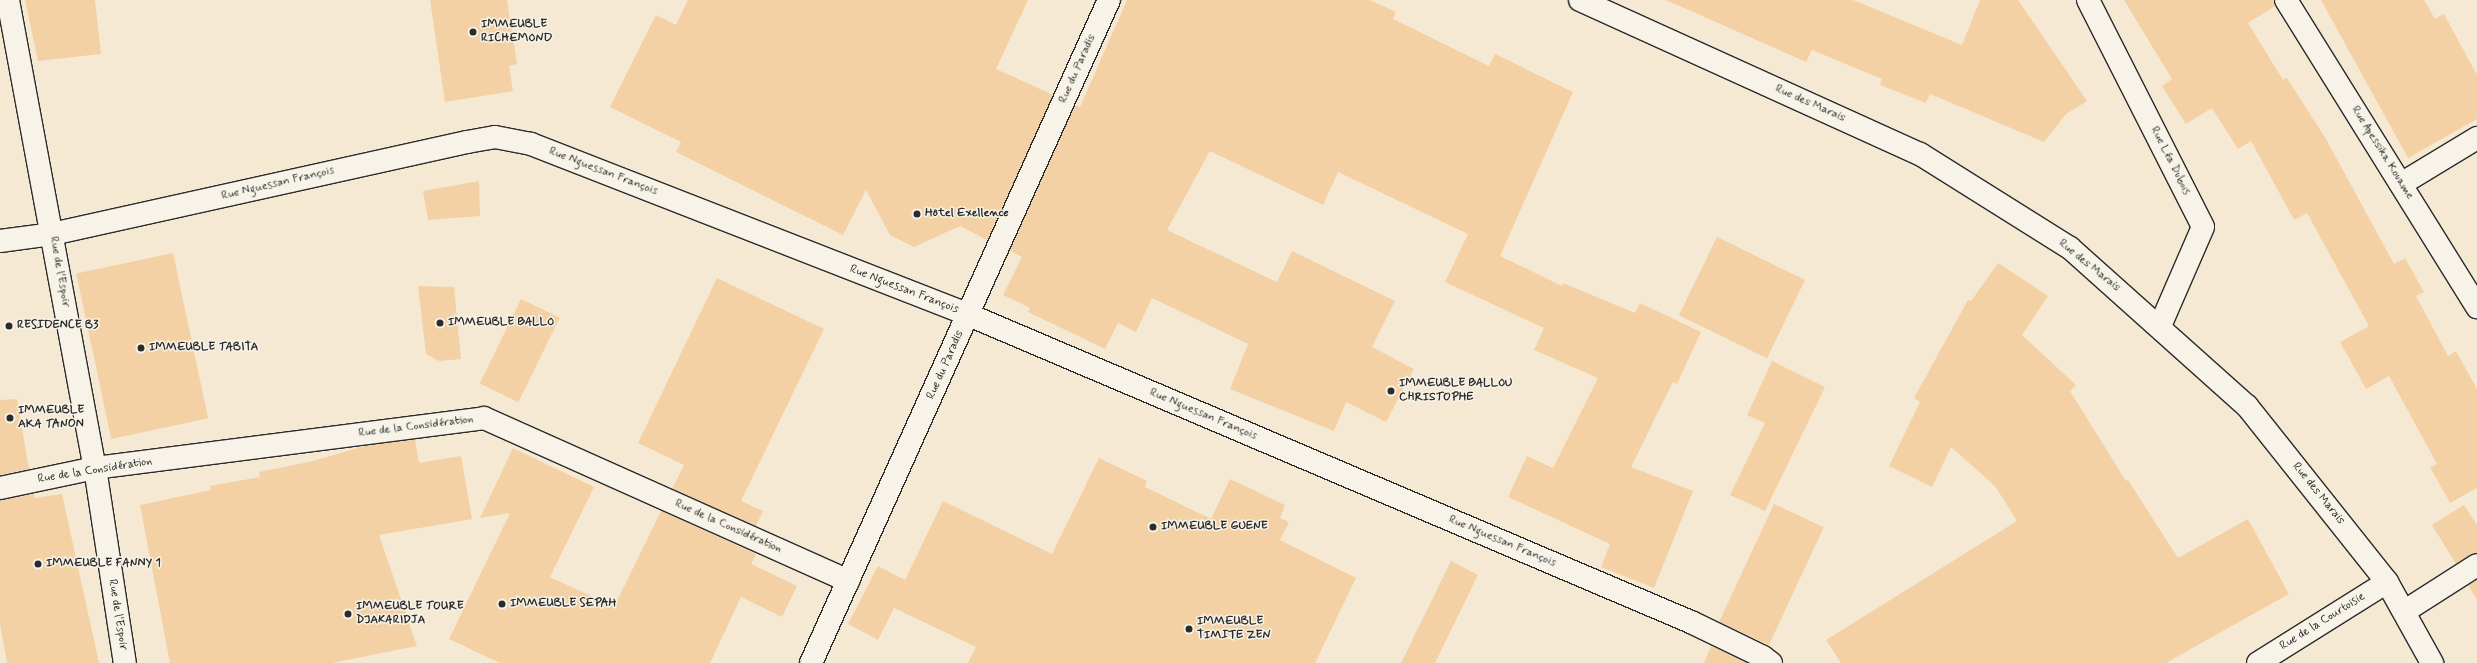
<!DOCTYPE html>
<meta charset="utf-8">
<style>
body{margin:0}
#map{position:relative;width:2477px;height:663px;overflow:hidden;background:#f6e9d4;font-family:Mynerve,sans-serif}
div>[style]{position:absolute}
.building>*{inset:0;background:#f3d1a4;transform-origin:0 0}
.roads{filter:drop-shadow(1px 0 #2b2b2b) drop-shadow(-1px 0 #2b2b2b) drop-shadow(0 1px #2b2b2b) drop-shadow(0 -1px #2b2b2b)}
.street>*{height:22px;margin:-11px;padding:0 11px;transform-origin:11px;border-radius:11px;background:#f7f3e8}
.secondary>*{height:22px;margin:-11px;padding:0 11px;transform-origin:11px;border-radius:11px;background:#f7f3e8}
.dots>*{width:11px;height:11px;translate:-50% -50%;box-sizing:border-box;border:2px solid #f7f3e8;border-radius:50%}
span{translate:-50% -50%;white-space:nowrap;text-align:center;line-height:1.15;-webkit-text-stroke:3px #f7f3e8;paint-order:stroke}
.poi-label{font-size:12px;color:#2b2b2b;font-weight:700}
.left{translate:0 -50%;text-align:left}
.street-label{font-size:12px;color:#2b2b2b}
</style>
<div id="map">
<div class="building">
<div style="clip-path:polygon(25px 0,95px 0,101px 54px,38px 61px)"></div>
<div style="clip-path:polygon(430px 0,507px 0,517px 64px,509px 66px,513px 91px,445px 102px)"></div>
<div style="clip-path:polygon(688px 0,1028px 0,996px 69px,1053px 95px,987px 240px,960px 226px,914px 247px,890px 235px,866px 190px,843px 235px,676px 152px,681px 142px,610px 107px,656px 15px,676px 25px)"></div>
<div style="clip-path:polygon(1127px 0,1370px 0,1396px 12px,1393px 19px,1489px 66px,1495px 54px,1573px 92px,1500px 256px,1562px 286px,1563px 283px,1635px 313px,1640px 303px,1701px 332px,1677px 384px,1673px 382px,1631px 467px,1693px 491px,1654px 588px,1601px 567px,1610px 544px,1508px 497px,1527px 456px,1553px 468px,1598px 378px,1534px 350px,1544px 328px,1445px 282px,1468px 234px,1338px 172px,1323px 205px,1210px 151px,1167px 230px,1277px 282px,1292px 251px,1395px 301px,1372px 347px,1414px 369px,1386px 422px,1346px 402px,1334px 431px,1230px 389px,1248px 344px,1152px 298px,1136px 332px,1118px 323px,1105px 349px,1028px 312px,1030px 308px,1003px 295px,1022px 257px,1010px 251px,1075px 105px,1080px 107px)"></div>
<div style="clip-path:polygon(1666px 0,1853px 0,1962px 45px,1980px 0,2018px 0,2087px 101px,2066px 114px,2044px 142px,1930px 94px,1926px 103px,1880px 85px,1882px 79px,1812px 50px,1806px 62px)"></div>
<div style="clip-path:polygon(2124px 0,2274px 0,2275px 6px,2248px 23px,2283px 80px,2287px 78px,2326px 139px,2394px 264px,2405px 258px,2424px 292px,2416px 296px,2448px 356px,2456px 351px,2477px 389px,2477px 488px,2450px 503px,2430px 467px,2437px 464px,2389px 376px,2366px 389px,2340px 342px,2369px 326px,2307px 213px,2294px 220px,2251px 141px,2238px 149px,2212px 108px,2186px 124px,2162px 86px,2172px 79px)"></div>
<div style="clip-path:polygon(2321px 0,2424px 0,2435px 19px,2444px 14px,2477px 75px,2477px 119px,2408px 158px)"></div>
<div style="clip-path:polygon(479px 181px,480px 216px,428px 220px,423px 191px)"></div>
<div style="left:1717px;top:237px;width:98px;height:87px;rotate:26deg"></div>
<div style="left:173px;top:253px;width:169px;height:99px;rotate:78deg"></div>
<div style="clip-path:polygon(1998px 263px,2048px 296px,2022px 335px,2076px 385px,2070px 391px,2126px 481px,2128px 480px,2178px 558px,2248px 519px,2289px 594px,2166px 663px,1841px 663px,1826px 640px,2017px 521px,1995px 486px,1951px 447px,1932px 487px,1889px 466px,1920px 402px,1914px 398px,1968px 300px,1971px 301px)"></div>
<div style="clip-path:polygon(717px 278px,824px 329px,741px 501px,763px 511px,756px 526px,672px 489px,684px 465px,638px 443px)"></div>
<div style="clip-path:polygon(418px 286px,454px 287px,461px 359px,439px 361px,426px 354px)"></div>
<div style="left:521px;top:299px;width:43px;height:94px;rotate:26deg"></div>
<div style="clip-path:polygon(1772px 361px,1825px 387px,1765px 511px,1730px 495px,1765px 423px,1747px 415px)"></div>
<div style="clip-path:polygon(17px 399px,29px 469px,0 475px,0 400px)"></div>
<div style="clip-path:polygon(415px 439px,419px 463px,461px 456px,472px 519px,379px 535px,417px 646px,332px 663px,170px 663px,140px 505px,211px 490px,210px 486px,260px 477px,259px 472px,309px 462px,369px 445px)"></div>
<div style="clip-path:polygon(513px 448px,594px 487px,550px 577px,614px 607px,661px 511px,756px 554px,751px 564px,797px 586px,782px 617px,741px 597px,710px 663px,500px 663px,449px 639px,510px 513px,480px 518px)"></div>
<div style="clip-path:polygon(1099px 458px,1147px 481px,1145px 487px,1211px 519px,1230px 479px,1285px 505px,1280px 518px,1289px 522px,1280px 540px,1356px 578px,1315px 663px,968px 663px,976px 647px,894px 608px,878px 640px,848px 624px,878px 566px,905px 580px,943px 501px,1052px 554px)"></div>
<div style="clip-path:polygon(34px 494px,34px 498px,62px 494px,99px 663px,7px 663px,0 624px,0 500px)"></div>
<div style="left:1774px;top:504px;width:55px;height:130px;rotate:25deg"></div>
<div style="clip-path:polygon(2464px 505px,2477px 525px,2477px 553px,2456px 564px,2432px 525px)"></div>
<div style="clip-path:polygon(1451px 561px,1478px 575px,1435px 663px,1401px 663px)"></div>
<div style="clip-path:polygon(2477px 580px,2477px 600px,2468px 585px)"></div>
<div style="clip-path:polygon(1711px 646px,1747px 663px,1704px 663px)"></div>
</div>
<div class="roads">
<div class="street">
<div style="left:8px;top:0;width:476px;rotate:79.5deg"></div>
<div style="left:95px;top:468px;width:197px;rotate:81.3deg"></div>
<div style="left:2088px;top:0;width:254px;rotate:63.1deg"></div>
<div style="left:2203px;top:227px;width:108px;rotate:113.5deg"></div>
<div style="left:2286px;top:0;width:362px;rotate:58.1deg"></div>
<div style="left:2401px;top:184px;width:89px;rotate:-31.2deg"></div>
<div style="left:0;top:241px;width:52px;rotate:-7.7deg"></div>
<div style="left:52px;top:234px;width:425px;rotate:-12.5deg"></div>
<div style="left:467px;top:142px;width:28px;rotate:-10deg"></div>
<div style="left:495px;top:137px;width:37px;rotate:11deg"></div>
<div style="left:531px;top:144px;width:470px;rotate:21.3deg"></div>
<div style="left:969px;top:315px;width:785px;rotate:23.04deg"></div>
<div style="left:1691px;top:622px;width:80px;rotate:25.9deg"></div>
<div style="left:1763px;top:657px;width:10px;rotate:37deg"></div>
<div style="left:0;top:488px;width:97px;rotate:-11.9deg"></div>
<div style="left:95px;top:468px;width:392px;rotate:-7.3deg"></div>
<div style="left:484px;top:418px;width:399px;rotate:24.1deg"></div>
<div style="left:2405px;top:611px;width:85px;rotate:-32.6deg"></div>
<div style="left:811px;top:663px;width:727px;rotate:-65.8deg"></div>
<div style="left:2258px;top:663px;width:152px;rotate:-32.1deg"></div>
</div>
<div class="secondary">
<div style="left:1580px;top:0;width:373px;rotate:24.4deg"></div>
<div style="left:1920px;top:154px;width:177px;rotate:32.1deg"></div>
<div style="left:2070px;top:248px;width:237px;rotate:41.8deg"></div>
<div style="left:2247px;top:406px;width:225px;rotate:51.5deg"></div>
<div style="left:2387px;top:582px;width:93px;rotate:60.9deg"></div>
</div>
</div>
<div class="dots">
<div style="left:473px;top:32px;background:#2b2b2b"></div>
<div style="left:917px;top:214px;background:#2b2b2b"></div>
<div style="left:440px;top:323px;background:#2b2b2b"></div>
<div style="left:9px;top:326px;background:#2b2b2b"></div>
<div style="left:141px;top:348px;background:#2b2b2b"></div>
<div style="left:1391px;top:391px;background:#2b2b2b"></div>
<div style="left:10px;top:418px;background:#2b2b2b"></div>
<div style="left:1153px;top:527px;background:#2b2b2b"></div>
<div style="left:38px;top:564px;background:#2b2b2b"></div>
<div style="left:502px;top:604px;background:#2b2b2b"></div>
<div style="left:348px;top:614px;background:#2b2b2b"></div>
<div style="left:1189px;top:629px;background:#2b2b2b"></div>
</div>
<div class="poi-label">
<span class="left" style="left:481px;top:32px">IMMEUBLE<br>RICHEMOND</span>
<span class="left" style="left:925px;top:214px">Hôtel Exellence</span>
<span class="left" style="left:448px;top:323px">IMMEUBLE BALLO</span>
<span class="left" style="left:17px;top:326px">RESIDENCE B3</span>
<span class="left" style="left:149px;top:348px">IMMEUBLE TABITA</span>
<span class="left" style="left:1399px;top:391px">IMMEUBLE BALLOU<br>CHRISTOPHE</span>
<span class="left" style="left:18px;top:418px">IMMEUBLE<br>AKA TANON</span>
<span class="left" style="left:1161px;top:527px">IMMEUBLE GUENE</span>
<span class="left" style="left:46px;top:564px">IMMEUBLE FANNY 1</span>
<span class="left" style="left:510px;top:604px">IMMEUBLE SEPAH</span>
<span class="left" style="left:356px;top:614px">IMMEUBLE TOURE<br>DJAKARIDJA</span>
<span class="left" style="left:1197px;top:629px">IMMEUBLE<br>TIMITE ZEN</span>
</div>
<div class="street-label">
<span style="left:1078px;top:69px;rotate:-66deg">Rue du Paradis</span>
<span style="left:1810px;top:104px;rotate:24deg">Rue des Marais</span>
<span style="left:2382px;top:153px;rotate:58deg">Rue Apessika Kouame</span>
<span style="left:2170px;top:161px;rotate:63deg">Rue Léa Dubois</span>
<span style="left:603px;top:172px;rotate:21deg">Rue Nguessan François</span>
<span style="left:278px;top:184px;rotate:-13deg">Rue Nguessan François</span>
<span style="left:2089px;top:266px;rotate:39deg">Rue des Marais</span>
<span style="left:59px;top:272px;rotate:80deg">Rue de l'Espoir</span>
<span style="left:904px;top:290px;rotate:21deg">Rue Nguessan François</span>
<span style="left:946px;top:365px;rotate:-66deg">Rue du Paradis</span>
<span style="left:1203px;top:415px;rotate:23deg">Rue Nguessan François</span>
<span style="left:416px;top:427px;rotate:-7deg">Rue de la Considération</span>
<span style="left:95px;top:471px;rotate:-9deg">Rue de la Considération</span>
<span style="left:2318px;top:494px;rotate:51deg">Rue des Marais</span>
<span style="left:728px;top:527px;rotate:24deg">Rue de la Considération</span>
<span style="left:1502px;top:542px;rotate:23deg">Rue Nguessan François</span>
<span style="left:117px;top:615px;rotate:81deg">Rue de l'Espoir</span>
<span style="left:2323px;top:622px;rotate:-32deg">Rue de la Courtoisie</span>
</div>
</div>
